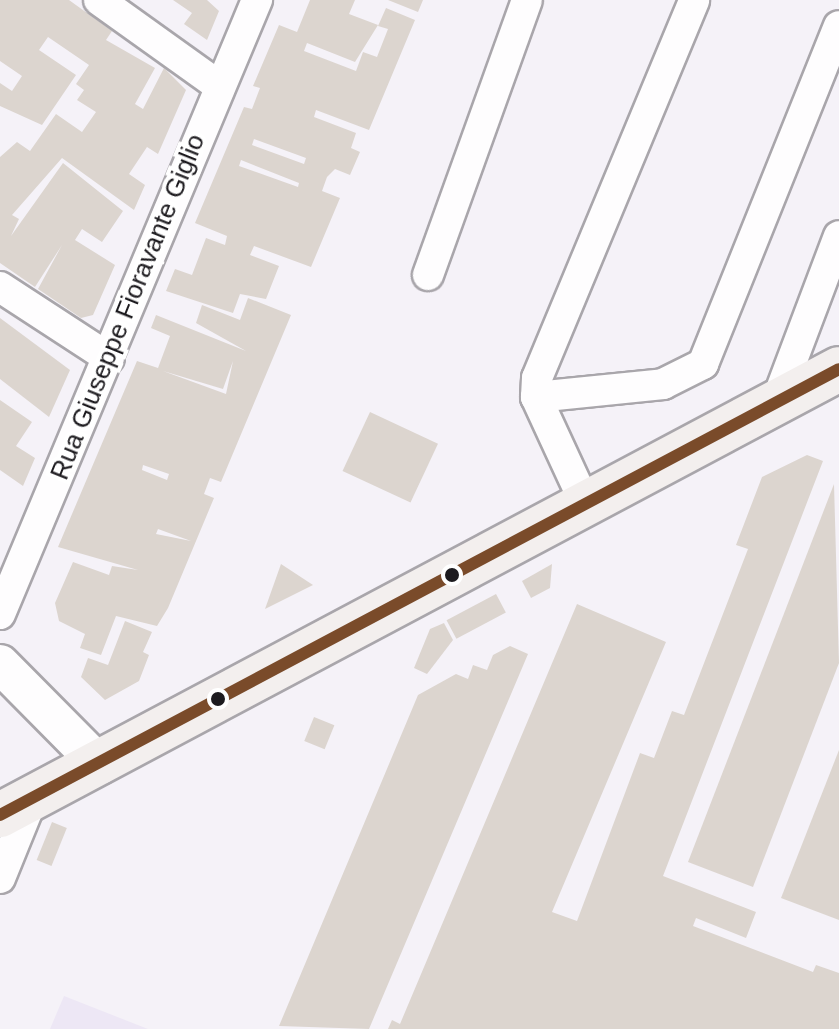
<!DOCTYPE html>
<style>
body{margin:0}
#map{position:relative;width:839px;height:1029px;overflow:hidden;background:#f5f2f8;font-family:Helvetica,sans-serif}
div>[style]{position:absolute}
.built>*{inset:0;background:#ede7f5}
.building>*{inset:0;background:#dcd5cf;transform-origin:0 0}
.roads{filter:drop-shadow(2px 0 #a9a6ab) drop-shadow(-2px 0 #a9a6ab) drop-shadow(0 2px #a9a6ab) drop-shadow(0 -2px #a9a6ab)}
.minor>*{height:30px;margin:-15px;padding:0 15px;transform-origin:15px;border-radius:15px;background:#fefdfe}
.tertiary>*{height:38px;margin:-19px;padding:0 19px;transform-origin:19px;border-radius:19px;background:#fefdfe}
.secondary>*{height:44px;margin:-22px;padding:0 22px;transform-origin:22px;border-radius:22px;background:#f3efee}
.bus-1>*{height:12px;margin:-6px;padding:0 6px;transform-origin:6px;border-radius:6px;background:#7a4b2a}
.dots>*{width:22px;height:22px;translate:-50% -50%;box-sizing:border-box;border:4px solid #fff;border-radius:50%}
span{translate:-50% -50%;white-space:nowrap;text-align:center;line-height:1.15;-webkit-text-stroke:8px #fff;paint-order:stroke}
.street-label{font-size:26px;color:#1d1b1f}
</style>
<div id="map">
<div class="built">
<div style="clip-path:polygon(64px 996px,148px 1029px,50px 1029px)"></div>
</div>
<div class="building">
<div style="clip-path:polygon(0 0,69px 0,112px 31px,106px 40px,155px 68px,135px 104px,143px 109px,164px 68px,186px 90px,158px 154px,147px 147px,129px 174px,145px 185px,134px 210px,62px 158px,12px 215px,19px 219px,11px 236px,63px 163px,123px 211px,102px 242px,82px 229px,75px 240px,115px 265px,93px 315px,81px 318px,38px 289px,62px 245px,35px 287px,0 263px,0 157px,17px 142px,30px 151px,56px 114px,82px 132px,96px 112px,77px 100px,84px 90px,76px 84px,89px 65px,48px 37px,39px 50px,76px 75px,42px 125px,0 106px,0 83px,12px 91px,22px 76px,0 61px)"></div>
<div style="clip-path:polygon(173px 0,207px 0,219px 11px,207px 40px,184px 24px,192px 13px)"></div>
<div style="clip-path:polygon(evenodd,310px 0,355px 0,349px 14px,378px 25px,355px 62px,307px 43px,304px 51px,356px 71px,363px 52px,377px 57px,388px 29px,378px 26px,386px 8px,415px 20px,369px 130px,316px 110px,314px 117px,356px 133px,351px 148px,360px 152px,350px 175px,335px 169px,327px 177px,322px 191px,340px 198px,311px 267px,254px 246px,250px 255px,279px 266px,266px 299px,240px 294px,233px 313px,166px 291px,175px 269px,192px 275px,206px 238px,225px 245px,227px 236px,195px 223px,244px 107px,252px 109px,260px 88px,253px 86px,279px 25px,297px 32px,310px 0,254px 139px,306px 158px,304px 164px,252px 145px,254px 139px,310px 0,241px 160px,299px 183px,298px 187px,239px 166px,241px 160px)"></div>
<div style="clip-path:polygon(388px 0,423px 0,418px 12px)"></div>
<div style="clip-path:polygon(evenodd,248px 298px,291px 315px,221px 482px,210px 478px,204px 494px,214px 498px,168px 608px,157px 626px,116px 616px,101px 655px,80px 648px,85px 634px,59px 621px,55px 603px,73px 562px,109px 575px,112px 566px,138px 570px,58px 547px,137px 361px,158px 368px,170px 336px,151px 328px,156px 315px,246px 351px,196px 323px,202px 305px,240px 320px,248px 298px,233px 361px,226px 394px,163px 371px,223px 389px,233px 361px,248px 298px,143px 465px,169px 474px,167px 480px,142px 470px,143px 465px,248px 298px,158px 529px,191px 541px,156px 534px,158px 529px)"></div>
<div style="clip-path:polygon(0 318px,70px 370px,49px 417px,0 379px)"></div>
<div style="clip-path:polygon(0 400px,32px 422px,16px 446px,35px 458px,23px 486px,0 470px)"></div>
<div style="left:370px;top:412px;width:75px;height:65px;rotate:25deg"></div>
<div style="clip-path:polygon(807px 455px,823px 461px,663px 876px,756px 912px,746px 938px,696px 918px,693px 926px,813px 972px,816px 965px,839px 973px,839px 1029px,388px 1029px,392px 1020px,400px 1024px,577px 604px,666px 642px,552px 912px,577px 921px,640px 753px,654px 758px,672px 711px,684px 715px,748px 549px,736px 545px,762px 477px)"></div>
<div style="clip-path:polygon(834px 484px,839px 663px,753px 887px,688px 862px)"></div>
<div style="clip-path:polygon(281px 564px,313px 585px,265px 609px)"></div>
<div style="clip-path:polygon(552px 564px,550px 588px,531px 598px,522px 581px)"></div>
<div style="left:496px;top:594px;width:21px;height:56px;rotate:62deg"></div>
<div style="clip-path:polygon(125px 621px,152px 632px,143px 652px,149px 655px,139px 681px,105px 700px,81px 677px,88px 658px,108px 665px)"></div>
<div style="clip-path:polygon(444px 623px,453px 640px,427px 674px,414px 668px,430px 629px)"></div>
<div style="clip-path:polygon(510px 646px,528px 654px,369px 1029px,279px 1026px,418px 695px,456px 674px,468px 679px,473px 665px,487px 670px,493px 655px)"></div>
<div style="left:314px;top:717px;width:22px;height:26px;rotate:22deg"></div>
<div style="clip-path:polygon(839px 750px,839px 920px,781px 898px)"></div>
<div style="left:52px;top:822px;width:16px;height:41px;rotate:22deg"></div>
</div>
<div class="roads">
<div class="minor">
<div style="left:99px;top:0;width:148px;rotate:35.6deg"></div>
<div style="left:428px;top:275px;width:292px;rotate:-70.2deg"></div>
<div style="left:0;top:287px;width:130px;rotate:33.1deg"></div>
<div style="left:536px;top:397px;width:128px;rotate:-5.8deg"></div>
<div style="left:663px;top:384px;width:45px;rotate:-26.6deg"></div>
<div style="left:703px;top:364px;width:364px;rotate:-68.1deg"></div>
<div style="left:777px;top:400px;width:175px;rotate:-69.3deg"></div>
<div style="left:585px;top:503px;width:117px;rotate:-114.8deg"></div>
<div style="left:536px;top:397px;width:19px;rotate:-87deg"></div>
<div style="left:537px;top:378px;width:409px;rotate:-67.4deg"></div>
<div style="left:0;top:614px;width:666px;rotate:-67.29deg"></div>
<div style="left:0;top:878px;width:85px;rotate:-67.9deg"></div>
</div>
<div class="tertiary">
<div style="left:0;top:664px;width:142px;rotate:45.3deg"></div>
</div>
<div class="secondary">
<div style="left:0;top:815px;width:950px;rotate:-27.99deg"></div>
</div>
</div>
<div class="bus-1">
<div style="left:0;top:815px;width:950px;rotate:-27.99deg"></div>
</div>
<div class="dots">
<div style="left:452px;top:575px;background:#1d1b1f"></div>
<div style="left:218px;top:699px;background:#1d1b1f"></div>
</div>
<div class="street-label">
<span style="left:128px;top:307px;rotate:-68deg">Rua Giuseppe Fioravante Giglio</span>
</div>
</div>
